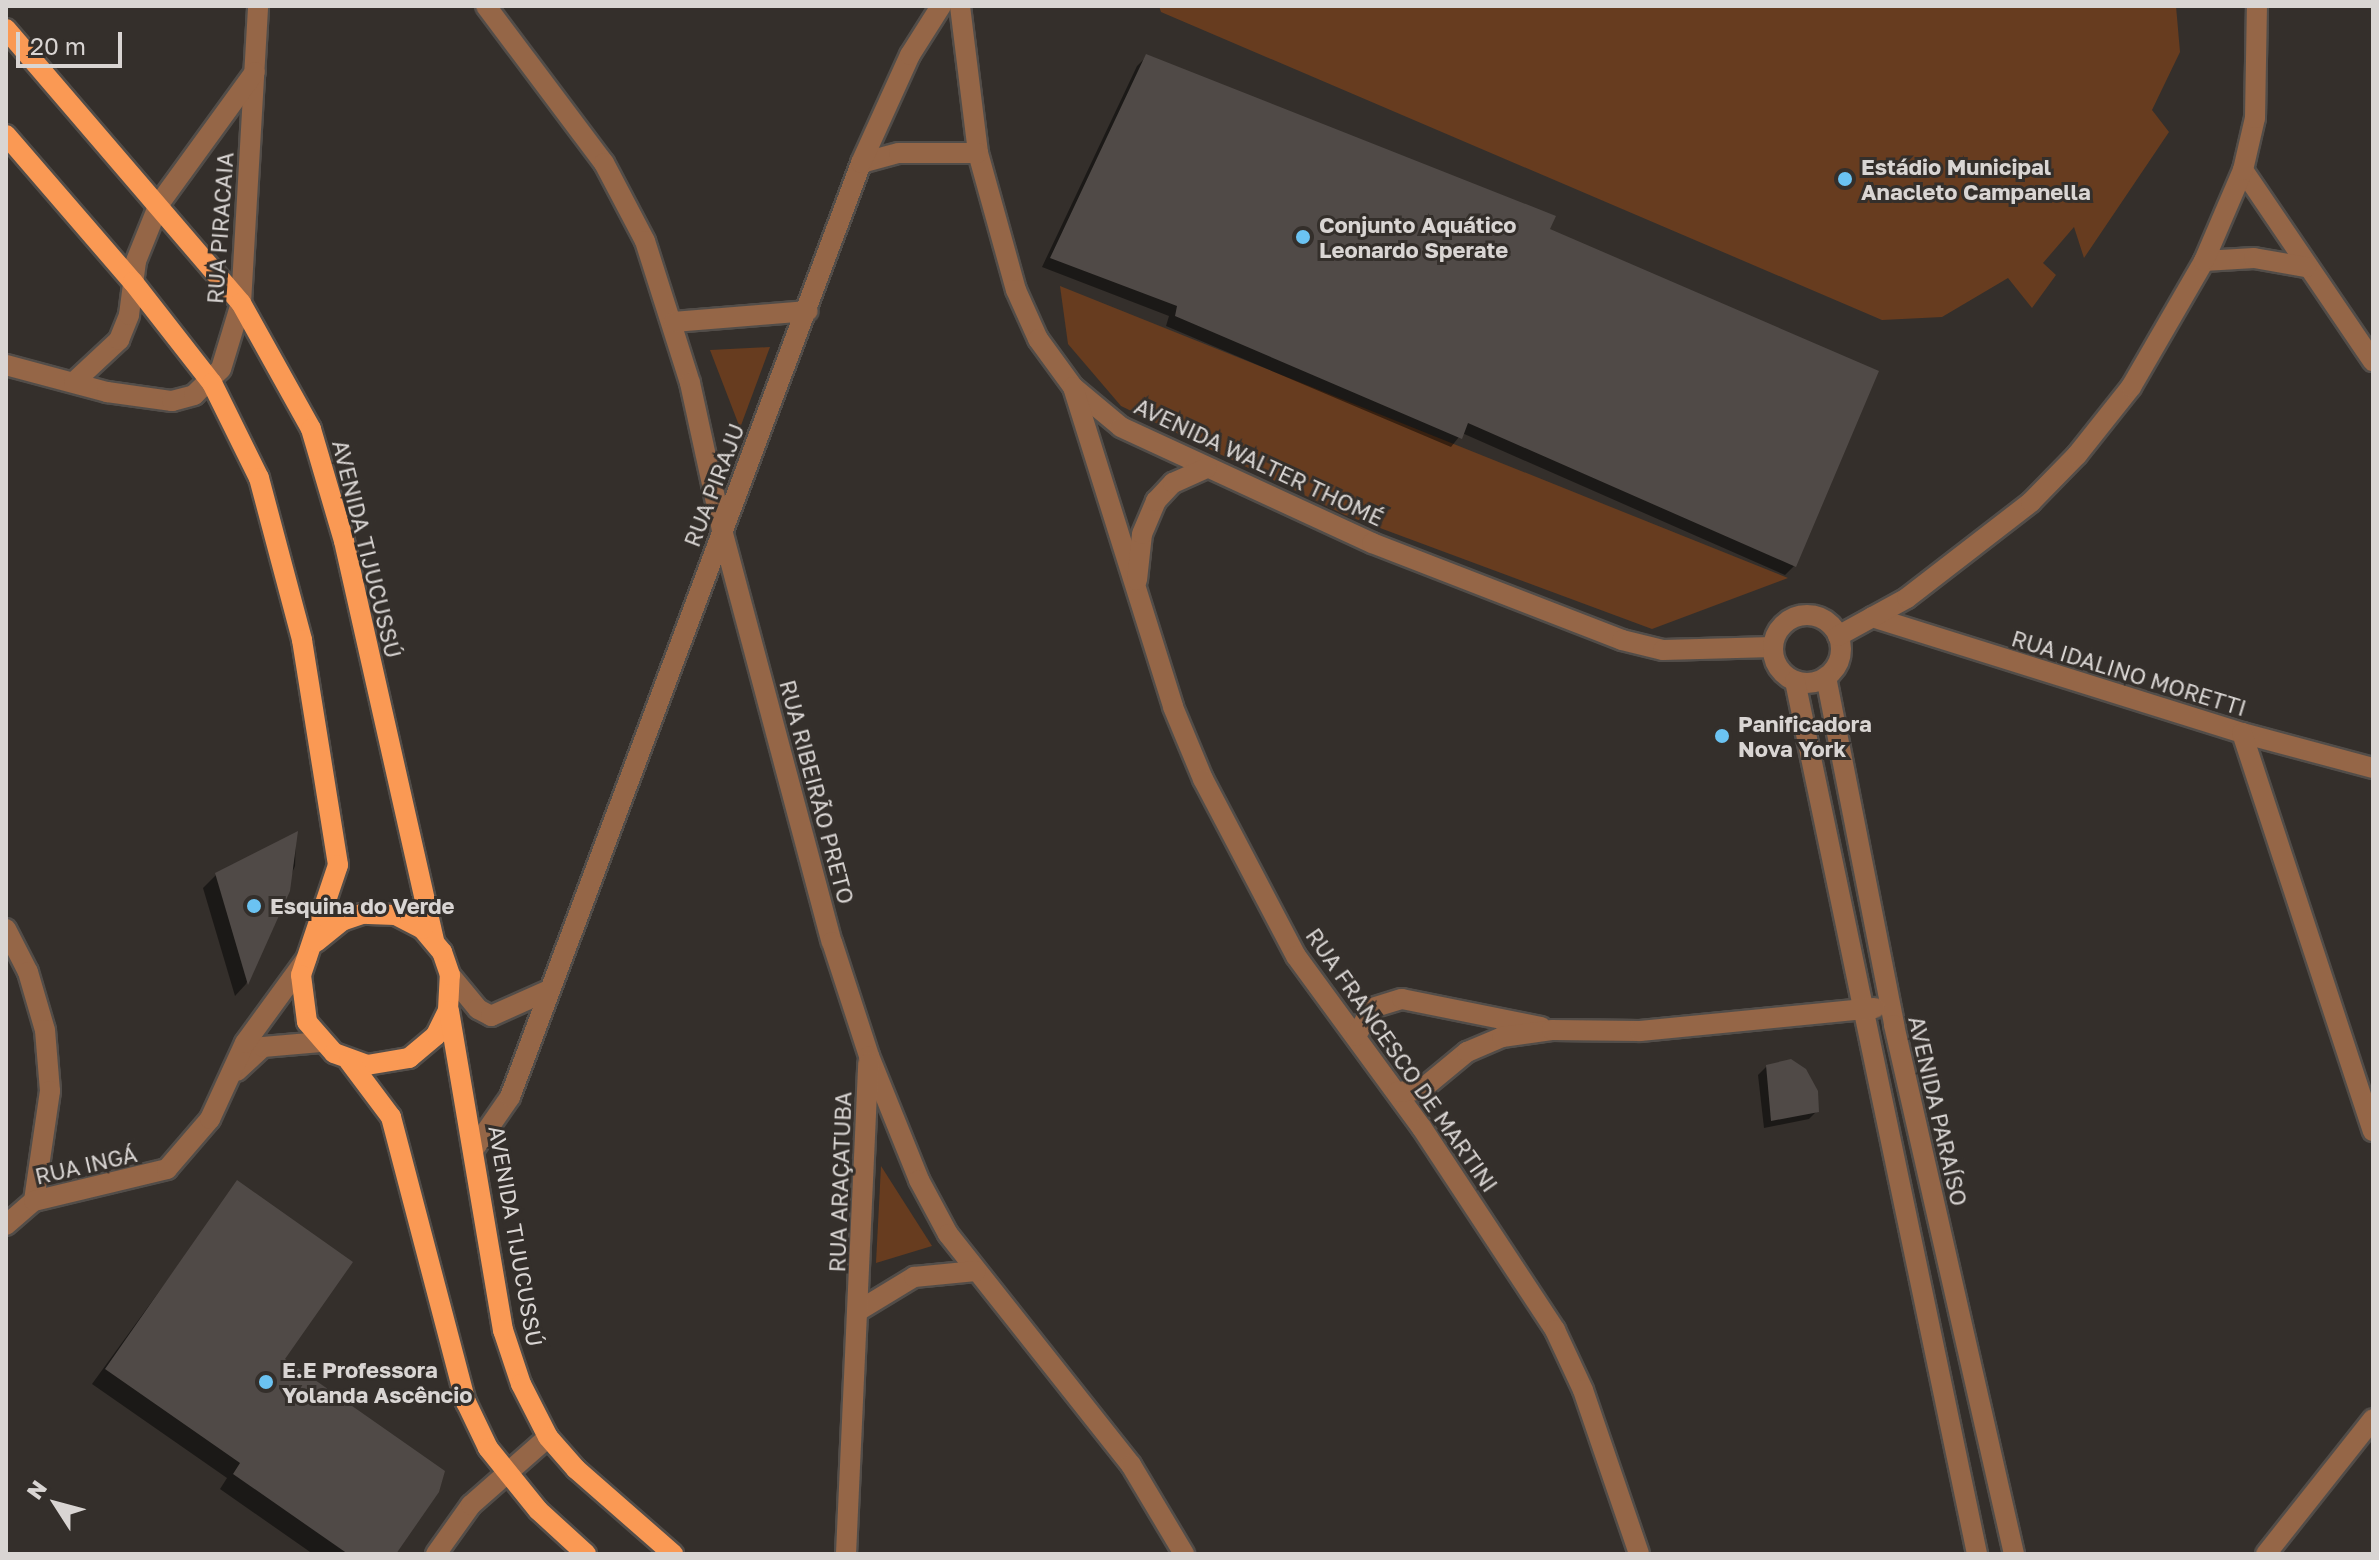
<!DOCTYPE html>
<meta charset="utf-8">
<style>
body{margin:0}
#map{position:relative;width:2379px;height:1560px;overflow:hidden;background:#342f2b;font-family:"Golos Text",sans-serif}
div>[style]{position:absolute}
.green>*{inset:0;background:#673c1f}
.shadow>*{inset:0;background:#0007}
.building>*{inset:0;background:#504a47}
.roads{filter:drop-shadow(2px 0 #524d49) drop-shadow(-2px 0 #524d49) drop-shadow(0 2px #524d49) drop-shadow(0 -2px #524d49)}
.minor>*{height:20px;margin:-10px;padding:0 10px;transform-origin:10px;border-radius:10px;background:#956647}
.minor>.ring{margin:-10px;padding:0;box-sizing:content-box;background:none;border:20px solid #956647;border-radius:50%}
.major>*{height:20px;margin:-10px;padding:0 10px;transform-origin:10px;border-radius:10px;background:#fa9954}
.dots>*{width:22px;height:22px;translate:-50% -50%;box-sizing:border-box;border:4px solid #342f2b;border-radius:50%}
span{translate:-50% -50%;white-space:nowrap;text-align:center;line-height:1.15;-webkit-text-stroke:6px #342f2b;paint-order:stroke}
.poi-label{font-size:22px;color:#d9d5d3;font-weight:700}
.left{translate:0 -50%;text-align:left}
.street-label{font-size:22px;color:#d9d5d3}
.frame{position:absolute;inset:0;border:8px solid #d9d5d3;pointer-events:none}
.north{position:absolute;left:16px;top:1464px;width:80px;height:80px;-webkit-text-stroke:6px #342f2b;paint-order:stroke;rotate:306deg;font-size:22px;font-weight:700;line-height:32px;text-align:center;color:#d9d5d3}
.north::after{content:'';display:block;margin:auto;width:28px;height:36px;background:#d9d5d3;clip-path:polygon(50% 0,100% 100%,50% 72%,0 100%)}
.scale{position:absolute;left:16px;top:32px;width:106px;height:36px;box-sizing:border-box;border:4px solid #d9d5d3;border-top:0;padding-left:10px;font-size:24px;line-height:28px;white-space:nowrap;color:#d9d5d3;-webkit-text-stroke:6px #342f2b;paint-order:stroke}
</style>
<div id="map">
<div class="green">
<div style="clip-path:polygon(1159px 6px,2176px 6px,2180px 52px,2152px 110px,2169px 132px,2084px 258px,2074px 227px,2043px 263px,2056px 275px,2032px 308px,2008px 278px,1942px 317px,1882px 320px,1161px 12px)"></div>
<div style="clip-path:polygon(1060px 286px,1788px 578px,1652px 629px,1345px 515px,1121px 406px,1068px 344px)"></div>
<div style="clip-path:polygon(770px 347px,740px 428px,710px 350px)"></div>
<div style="clip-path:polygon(881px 1166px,932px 1246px,876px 1263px)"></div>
</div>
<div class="shadow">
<div style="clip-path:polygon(1146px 57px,1547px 230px,1794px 566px,1785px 575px,1462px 433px,1451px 447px,1166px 326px,1169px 316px,1042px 267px,1137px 66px)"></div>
<div style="clip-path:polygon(296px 834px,295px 866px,246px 984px,235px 996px,203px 888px,217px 874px)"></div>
<div style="clip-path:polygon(1767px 1066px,1817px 1111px,1809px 1119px,1764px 1128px,1758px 1075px)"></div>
<div style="clip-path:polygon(238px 1183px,283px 1360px,393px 1554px,313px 1554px,220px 1489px,227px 1478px,92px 1384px)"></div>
</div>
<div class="building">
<div style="clip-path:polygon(1146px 54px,1556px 216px,1550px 229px,1879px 371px,1796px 567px,1468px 423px,1462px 439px,1175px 316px,1177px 306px,1050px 258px)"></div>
<div style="clip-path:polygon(298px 831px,290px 891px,248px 985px,215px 873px)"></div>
<div style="clip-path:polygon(1791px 1059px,1806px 1069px,1818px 1091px,1819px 1112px,1771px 1121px,1766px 1065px)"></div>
<div style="clip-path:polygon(237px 1180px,353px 1262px,285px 1359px,445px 1471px,439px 1492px,396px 1554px,348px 1554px,233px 1474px,240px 1463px,105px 1369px)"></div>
</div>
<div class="roads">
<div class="minor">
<div style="left:486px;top:6px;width:196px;rotate:53.1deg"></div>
<div style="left:604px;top:163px;width:88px;rotate:62.3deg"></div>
<div style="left:645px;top:241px;width:149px;rotate:72.4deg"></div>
<div style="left:690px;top:383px;width:150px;rotate:77.7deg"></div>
<div style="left:722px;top:530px;width:426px;rotate:75.1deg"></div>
<div style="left:832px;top:942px;width:120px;rotate:72deg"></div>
<div style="left:869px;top:1056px;width:134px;rotate:68deg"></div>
<div style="left:919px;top:1180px;width:61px;rotate:61.8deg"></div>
<div style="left:948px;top:1234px;width:295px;rotate:51.6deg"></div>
<div style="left:1131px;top:1465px;width:104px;rotate:59.2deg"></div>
<div style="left:960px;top:6px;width:148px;rotate:83deg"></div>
<div style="left:978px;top:153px;width:142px;rotate:74.5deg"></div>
<div style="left:1016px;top:290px;width:54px;rotate:65.8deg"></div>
<div style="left:1038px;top:339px;width:59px;rotate:53.9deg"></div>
<div style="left:1073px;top:387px;width:62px;rotate:39.8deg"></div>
<div style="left:1121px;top:427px;width:277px;rotate:24.8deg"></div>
<div style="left:1372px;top:543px;width:268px;rotate:21.2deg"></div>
<div style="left:1622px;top:640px;width:42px;rotate:13.7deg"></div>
<div style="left:1663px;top:650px;width:110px;rotate:-1.6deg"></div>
<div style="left:861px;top:163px;width:39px;rotate:-15deg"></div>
<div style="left:899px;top:153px;width:79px"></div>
<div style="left:2243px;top:170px;width:231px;rotate:55.8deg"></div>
<div style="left:2204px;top:261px;width:50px;rotate:-3.4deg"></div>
<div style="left:2254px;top:258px;width:53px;rotate:9.8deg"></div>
<div style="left:674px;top:322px;width:134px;rotate:-4.7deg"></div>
<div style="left:6px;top:365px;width:105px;rotate:15deg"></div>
<div style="left:107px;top:392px;width:66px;rotate:7.9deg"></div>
<div style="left:172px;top:401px;width:23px;rotate:-15deg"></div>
<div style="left:194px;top:395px;width:37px;rotate:-44deg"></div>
<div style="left:221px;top:369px;width:69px;rotate:-73.1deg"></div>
<div style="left:241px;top:303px;width:297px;rotate:-86.7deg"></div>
<div style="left:74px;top:382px;width:62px;rotate:-43deg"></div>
<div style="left:119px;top:340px;width:27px;rotate:-68deg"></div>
<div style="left:129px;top:315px;width:54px;rotate:-82.6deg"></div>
<div style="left:136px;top:261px;width:61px;rotate:-68deg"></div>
<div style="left:159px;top:204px;width:163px;rotate:-54deg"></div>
<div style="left:1073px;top:387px;width:335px;rotate:72.6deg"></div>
<div style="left:1173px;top:707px;width:78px;rotate:67.4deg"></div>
<div style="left:1203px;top:779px;width:200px;rotate:62.3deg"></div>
<div style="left:1296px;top:956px;width:213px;rotate:53.8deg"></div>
<div style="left:1422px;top:1128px;width:242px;rotate:56.6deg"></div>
<div style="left:1555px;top:1330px;width:66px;rotate:65deg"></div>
<div style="left:1583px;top:1390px;width:173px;rotate:71.1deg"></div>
<div style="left:1137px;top:580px;width:46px;rotate:-83.8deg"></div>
<div style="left:1142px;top:534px;width:36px;rotate:-67deg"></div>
<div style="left:1156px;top:501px;width:25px;rotate:-47deg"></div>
<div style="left:1173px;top:483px;width:37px;rotate:-24deg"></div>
<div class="ring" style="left:1773px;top:615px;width:48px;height:48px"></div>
<div style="left:1872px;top:617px;width:388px;rotate:17.4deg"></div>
<div style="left:2242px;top:733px;width:136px;rotate:15deg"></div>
<div style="left:1838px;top:636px;width:79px;rotate:-28.8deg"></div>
<div style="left:1907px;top:598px;width:157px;rotate:-37.7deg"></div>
<div style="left:2031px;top:502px;width:66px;rotate:-45.6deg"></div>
<div style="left:2077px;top:455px;width:87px;rotate:-51.5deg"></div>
<div style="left:2131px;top:387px;width:146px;rotate:-59.9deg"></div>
<div style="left:2204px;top:261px;width:99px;rotate:-66.8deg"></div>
<div style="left:2243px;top:170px;width:53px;rotate:-77deg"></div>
<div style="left:2255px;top:118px;width:112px;rotate:-89deg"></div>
<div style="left:1826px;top:677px;width:355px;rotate:78.9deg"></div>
<div style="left:1894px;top:1025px;width:542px;rotate:77.22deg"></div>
<div style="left:1795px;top:681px;width:892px;rotate:78.22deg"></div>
<div style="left:2242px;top:733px;width:419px;rotate:71.8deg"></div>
<div style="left:6px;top:929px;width:48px;rotate:62.9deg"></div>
<div style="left:28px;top:972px;width:60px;rotate:73.7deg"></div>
<div style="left:45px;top:1030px;width:61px;rotate:85.3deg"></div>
<div style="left:50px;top:1091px;width:111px;rotate:98.3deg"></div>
<div style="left:450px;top:975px;width:44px;rotate:50.5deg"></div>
<div style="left:478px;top:1009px;width:15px;rotate:28deg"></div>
<div style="left:491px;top:1016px;width:64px;rotate:-24.1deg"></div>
<div style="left:1356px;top:1036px;width:32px;rotate:-60deg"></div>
<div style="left:1372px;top:1008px;width:31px;rotate:-17deg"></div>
<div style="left:1402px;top:999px;width:142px;rotate:11.4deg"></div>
<div style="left:237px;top:1071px;width:35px;rotate:-43deg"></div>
<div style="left:263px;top:1047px;width:58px;rotate:-4.9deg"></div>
<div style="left:1397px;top:1092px;width:24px;rotate:-5deg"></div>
<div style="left:1421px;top:1090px;width:60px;rotate:-39.6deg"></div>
<div style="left:1467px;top:1052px;width:38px;rotate:-23deg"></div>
<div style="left:1502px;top:1037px;width:50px;rotate:-8deg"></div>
<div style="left:1552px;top:1030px;width:88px;rotate:0.7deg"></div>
<div style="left:1640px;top:1031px;width:236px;rotate:-5.6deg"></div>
<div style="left:476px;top:1146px;width:60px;rotate:-55.2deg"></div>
<div style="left:510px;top:1097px;width:998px;rotate:-69.4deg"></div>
<div style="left:861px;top:163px;width:119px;rotate:-65.6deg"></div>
<div style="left:910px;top:55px;width:58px;rotate:-57.7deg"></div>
<div style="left:6px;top:1225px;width:37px;rotate:-41deg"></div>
<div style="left:34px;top:1201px;width:137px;rotate:-13.5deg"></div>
<div style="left:167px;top:1169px;width:66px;rotate:-49.3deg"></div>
<div style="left:210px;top:1119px;width:84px;rotate:-65.3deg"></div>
<div style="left:245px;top:1043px;width:105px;rotate:-53.9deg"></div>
<div style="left:858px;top:1311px;width:66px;rotate:-31.3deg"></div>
<div style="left:914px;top:1277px;width:62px;rotate:-5.5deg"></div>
<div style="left:436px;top:1554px;width:60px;rotate:-54.5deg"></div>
<div style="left:471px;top:1505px;width:103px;rotate:-41.4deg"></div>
<div style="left:846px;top:1554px;width:491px;rotate:-87.4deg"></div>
<div style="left:2266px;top:1554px;width:172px;rotate:-51.6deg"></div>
</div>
<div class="major">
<div style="left:6px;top:29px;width:361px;rotate:49.4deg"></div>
<div style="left:241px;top:303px;width:144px;rotate:60.9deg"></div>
<div style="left:311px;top:429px;width:117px;rotate:73.6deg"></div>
<div style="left:344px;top:541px;width:409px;rotate:77.3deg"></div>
<div style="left:6px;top:135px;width:194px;rotate:49.2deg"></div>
<div style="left:133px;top:282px;width:128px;rotate:52deg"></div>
<div style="left:212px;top:383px;width:106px;rotate:63.7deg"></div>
<div style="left:259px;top:478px;width:168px;rotate:75.1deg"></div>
<div style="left:302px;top:640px;width:228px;rotate:80.9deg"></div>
<div style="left:338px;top:865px;width:116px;rotate:108.6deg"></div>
<div style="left:301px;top:975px;width:47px;rotate:82.7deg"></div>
<div style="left:307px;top:1022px;width:41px;rotate:48.9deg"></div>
<div style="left:334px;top:1053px;width:35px;rotate:20deg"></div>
<div style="left:367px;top:1065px;width:43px;rotate:-9.5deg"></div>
<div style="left:409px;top:1058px;width:35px;rotate:-40deg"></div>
<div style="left:436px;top:1035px;width:28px;rotate:-64deg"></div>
<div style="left:448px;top:1010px;width:35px;rotate:-87deg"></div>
<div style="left:450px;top:975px;width:24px;rotate:-109deg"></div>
<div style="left:442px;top:952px;width:30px;rotate:-130deg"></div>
<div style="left:423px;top:929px;width:31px;rotate:-153deg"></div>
<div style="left:395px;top:915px;width:33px;rotate:-178deg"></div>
<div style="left:362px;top:914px;width:21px;rotate:161deg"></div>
<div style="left:342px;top:921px;width:33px;rotate:141deg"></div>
<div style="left:449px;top:1011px;width:324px;rotate:80.4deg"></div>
<div style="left:503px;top:1330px;width:57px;rotate:71.6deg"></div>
<div style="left:521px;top:1384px;width:59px;rotate:63deg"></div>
<div style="left:548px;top:1437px;width:43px;rotate:48.8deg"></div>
<div style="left:576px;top:1469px;width:129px;rotate:41.2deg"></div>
<div style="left:349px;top:1061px;width:70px;rotate:53.1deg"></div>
<div style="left:391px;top:1117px;width:295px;rotate:75.3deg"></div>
<div style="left:466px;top:1402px;width:51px;rotate:64.4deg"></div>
<div style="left:488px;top:1448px;width:80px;rotate:51.1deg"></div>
<div style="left:538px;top:1510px;width:65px;rotate:42.5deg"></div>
</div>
</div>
<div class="dots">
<div style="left:1845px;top:179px;background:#6bc3f2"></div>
<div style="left:1303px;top:237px;background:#6bc3f2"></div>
<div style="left:1722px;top:736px;background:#6bc3f2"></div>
<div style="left:254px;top:906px;background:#6bc3f2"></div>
<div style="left:266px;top:1382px;background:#6bc3f2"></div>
</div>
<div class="poi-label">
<span class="left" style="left:1861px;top:179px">Estádio Municipal<br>Anacleto Campanella</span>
<span class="left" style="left:1319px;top:237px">Conjunto Aquático<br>Leonardo Sperate</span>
<span class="left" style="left:1738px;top:736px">Panificadora<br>Nova York</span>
<span class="left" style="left:270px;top:906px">Esquina do Verde</span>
<span class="left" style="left:282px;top:1382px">E.E Professora<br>Yolanda Ascêncio</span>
</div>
<div class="street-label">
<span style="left:220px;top:228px;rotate:-86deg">RUA PIRACAIA</span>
<span style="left:1259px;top:462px;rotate:25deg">AVENIDA WALTER THOMÉ</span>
<span style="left:714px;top:485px;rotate:-69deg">RUA PIRAJU</span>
<span style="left:367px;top:549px;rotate:76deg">AVENIDA TIJUCUSSÚ</span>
<span style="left:2129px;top:673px;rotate:17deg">RUA IDALINO MORETTI</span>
<span style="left:817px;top:792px;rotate:75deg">RUA RIBEIRÃO PRETO</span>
<span style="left:1402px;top:1060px;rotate:55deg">RUA FRANCESCO DE MARTINI</span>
<span style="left:1938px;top:1111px;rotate:77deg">AVENIDA PARAÍSO</span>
<span style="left:86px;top:1165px;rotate:-13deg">RUA INGÁ</span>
<span style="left:840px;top:1182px;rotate:-88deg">RUA ARAÇATUBA</span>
<span style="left:516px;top:1236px;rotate:80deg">AVENIDA TIJUCUSSÚ</span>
</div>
<div class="frame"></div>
<div class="north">N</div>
<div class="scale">20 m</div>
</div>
